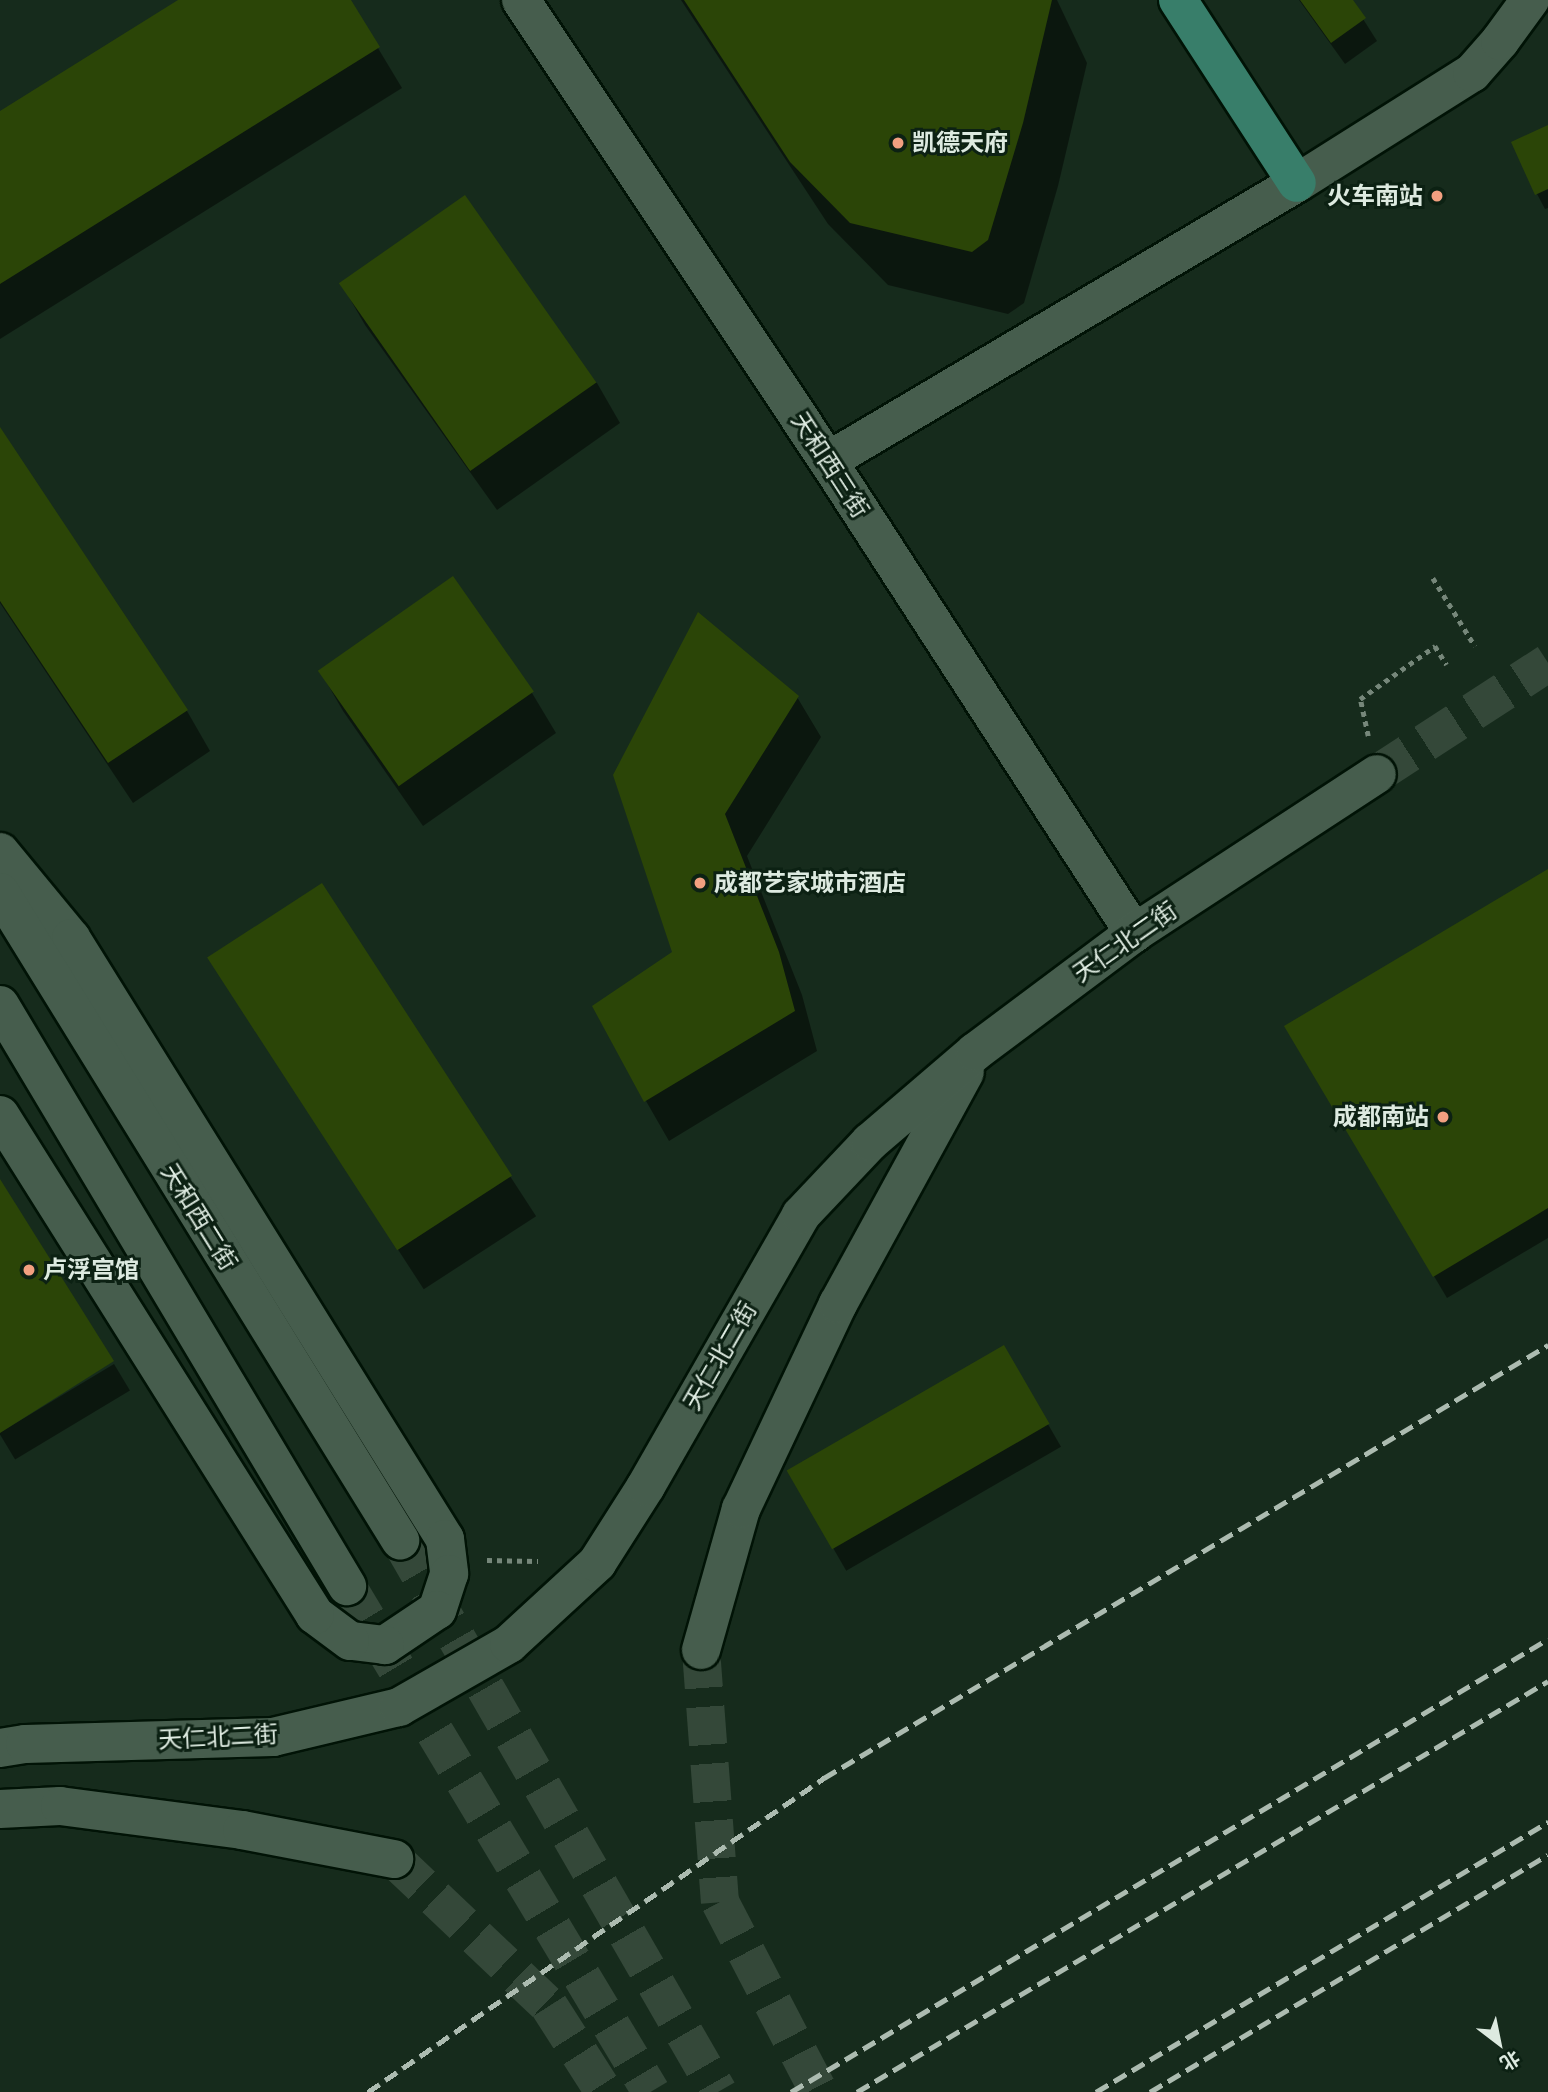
<!DOCTYPE html>
<meta charset="utf-8">
<style>
body{margin:0}
#map{position:relative;width:1548px;height:2092px;overflow:hidden;background:#162b1c;font-family:Quicksand,"Noto Sans SC",sans-serif}
div>[style]{position:absolute}
.shadow>*{inset:0;background:#0007;transform-origin:0 0}
.building>*{inset:0;background:#2b4507;transform-origin:0 0}
.minor-tunnel>*{height:38px;margin-top:-19px;transform-origin:0;background:repeating-linear-gradient(90deg,#344839 0 38px,transparent 0 57px)}
.path>*{height:4.5px;margin-top:-2.25px;transform-origin:0;background:repeating-linear-gradient(90deg,#76877a 0 5px,transparent 0 10px)}
.roads{filter:drop-shadow(2px 0 #011306) drop-shadow(-2px 0 #011306) drop-shadow(0 2px #011306) drop-shadow(0 -2px #011306)}
.minor>*{height:38px;margin:-19px;padding:0 19px;transform-origin:19px;border-radius:19px;background:#465d4d}
.major>*{height:38px;margin:-19px;padding:0 19px;transform-origin:19px;border-radius:19px;background:#387e6a}
.rail>*{height:5px;margin-top:-2.5px;transform-origin:0;background:repeating-linear-gradient(90deg,#acbbb0 0 14px,transparent 0 21px)}
.dots>*{width:19px;height:19px;translate:-50% -50%;box-sizing:border-box;border:4px solid #0c2113;border-radius:50%}
span{translate:-50% -50%;white-space:nowrap;text-align:center;line-height:1.15;-webkit-text-stroke:6px #0c2113;paint-order:stroke}
.poi-label{font-size:24px;color:#ddeae0;font-weight:700}
.left{translate:0 -50%;text-align:left}
.right{translate:-100% -50%;text-align:right}
.street-label{font-size:24px;color:#ddeae0}
.north{position:absolute;left:1464px;top:2008px;width:70px;height:70px;-webkit-text-stroke:5px #0c2113;paint-order:stroke;rotate:148deg;font-size:19px;font-weight:700;line-height:28px;text-align:center;color:#ddeae0}
.north::after{content:'';display:block;margin:auto;width:24px;height:32px;background:#ddeae0;clip-path:polygon(50% 0,100% 100%,50% 72%,0 100%)}
</style>
<div id="map">
<div class="shadow">
<div style="clip-path:polygon(181px 0,349px 0,402px 88px,0 339px,0 113px)"></div>
<div style="clip-path:polygon(681px 0,1057px 0,1087px 63px,1058px 186px,1024px 303px,1008px 314px,888px 285px,828px 224px)"></div>
<div style="clip-path:polygon(1299px 0,1351px 0,1377px 41px,1345px 64px)"></div>
<div style="clip-path:polygon(1548px 127px,1548px 208px,1545px 209px,1537px 194px)"></div>
<div style="clip-path:polygon(342px 285px,597px 383px,620px 423px,497px 510px,365px 325px)"></div>
<div style="clip-path:polygon(0 431px,187px 711px,210px 751px,133px 803px,0 603px)"></div>
<div style="clip-path:polygon(453px 579px,532px 693px,556px 733px,423px 826px,343px 711px,320px 671px)"></div>
<div style="clip-path:polygon(698px 615px,797px 697px,821px 737px,747px 856px,802px 995px,817px 1051px,669px 1141px,646px 1101px,674px 953px)"></div>
<div style="clip-path:polygon(1548px 872px,1548px 1238px,1447px 1298px,1286px 1027px)"></div>
<div style="left:321px;top:885px;width:395px;height:134px;rotate:57deg"></div>
<div style="left:1004px;top:1348px;width:114px;height:248px;rotate:60deg"></div>
<div style="left:114px;top:1364px;width:31px;height:134px;rotate:59deg"></div>
</div>
<div class="building">
<div style="clip-path:polygon(178px 0,351px 0,380px 47px,0 284px,0 111px)"></div>
<div style="clip-path:polygon(684px 0,1052px 0,1023px 123px,988px 240px,972px 252px,850px 223px,790px 162px)"></div>
<div style="clip-path:polygon(1300px 0,1353px 0,1366px 18px,1331px 43px)"></div>
<div style="clip-path:polygon(1548px 125px,1548px 189px,1535px 195px,1511px 142px)"></div>
<div style="left:465px;top:195px;width:229px;height:154px;rotate:55deg"></div>
<div style="clip-path:polygon(0 427px,188px 710px,108px 763px,0 601px)"></div>
<div style="left:453px;top:576px;width:141px;height:165px;rotate:55deg"></div>
<div style="clip-path:polygon(698px 612px,799px 696px,725px 814px,779px 952px,795px 1011px,644px 1102px,592px 1006px,672px 952px,613px 775px)"></div>
<div style="clip-path:polygon(1548px 869px,1548px 1208px,1433px 1277px,1284px 1026px)"></div>
<div style="left:322px;top:883px;width:349px;height:137px;rotate:57deg"></div>
<div style="clip-path:polygon(0 1179px,114px 1361px,0 1433px)"></div>
<div style="left:1004px;top:1345px;width:91px;height:251px;rotate:60deg"></div>
</div>
<div class="minor-tunnel">
<div style="left:1377px;top:774px;width:204px;rotate:-33deg"></div>
<div style="left:400px;top:1540px;width:637px;rotate:60.05deg"></div>
<div style="left:347px;top:1586px;width:590px;rotate:59deg"></div>
<div style="left:701px;top:1650px;width:253px;rotate:85.7deg"></div>
<div style="left:720px;top:1902px;width:214px;rotate:62.5deg"></div>
<div style="left:394px;top:1859px;width:214px;rotate:43.5deg"></div>
<div style="left:549px;top:2006px;width:102px;rotate:57.4deg"></div>
</div>
<div class="path">
<div style="left:1433px;top:578px;width:80px;rotate:58.3deg"></div>
<div style="left:1368px;top:736px;width:38px;rotate:-102deg"></div>
<div style="left:1360px;top:699px;width:92px;rotate:-35.2deg"></div>
<div style="left:1435px;top:646px;width:22px;rotate:58deg"></div>
<div style="left:487px;top:1560px;width:51px;rotate:1.1deg"></div>
</div>
<div class="roads">
<div class="minor">
<div style="left:521px;top:0;width:554px;rotate:56.34deg"></div>
<div style="left:828px;top:461px;width:563px;rotate:57.04deg"></div>
<div style="left:828px;top:461px;width:545px;rotate:-30.66deg"></div>
<div style="left:1297px;top:183px;width:207px;rotate:-32.2deg"></div>
<div style="left:1472px;top:73px;width:43px;rotate:-48.8deg"></div>
<div style="left:1500px;top:41px;width:51px;rotate:-53.8deg"></div>
<div style="left:0;top:852px;width:112px;rotate:50.5deg"></div>
<div style="left:71px;top:938px;width:708px;rotate:58.11deg"></div>
<div style="left:445px;top:1539px;width:35px;rotate:83deg"></div>
<div style="left:449px;top:1574px;width:38px;rotate:108deg"></div>
<div style="left:437px;top:1610px;width:63px;rotate:146.1deg"></div>
<div style="left:385px;top:1645px;width:35px;rotate:-173deg"></div>
<div style="left:350px;top:1641px;width:44px;rotate:-143.4deg"></div>
<div style="left:315px;top:1615px;width:591px;rotate:-122.21deg"></div>
<div style="left:0;top:892px;width:762px;rotate:58.31deg"></div>
<div style="left:0;top:1005px;width:677px;rotate:59.15deg"></div>
<div style="left:701px;top:1650px;width:147px;rotate:-74.2deg"></div>
<div style="left:741px;top:1509px;width:227px;rotate:-64.7deg"></div>
<div style="left:838px;top:1304px;width:264px;rotate:-61.3deg"></div>
<div style="left:0;top:1748px;width:25px;rotate:-9deg"></div>
<div style="left:25px;top:1744px;width:248px;rotate:-1.6deg"></div>
<div style="left:273px;top:1737px;width:130px;rotate:-13.4deg"></div>
<div style="left:399px;top:1707px;width:127px;rotate:-29.8deg"></div>
<div style="left:509px;top:1644px;width:120px;rotate:-42.6deg"></div>
<div style="left:597px;top:1563px;width:91px;rotate:-57.5deg"></div>
<div style="left:646px;top:1486px;width:312px;rotate:-60.2deg"></div>
<div style="left:801px;top:1215px;width:100px;rotate:-46.6deg"></div>
<div style="left:870px;top:1142px;width:138px;rotate:-40.6deg"></div>
<div style="left:975px;top:1052px;width:199px;rotate:-36.8deg"></div>
<div style="left:1134px;top:933px;width:290px;rotate:-33.2deg"></div>
<div style="left:0;top:1809px;width:60px;rotate:-2.9deg"></div>
<div style="left:60px;top:1806px;width:184px;rotate:7.5deg"></div>
<div style="left:242px;top:1830px;width:155px;rotate:10.8deg"></div>
</div>
<div class="major">
<div style="left:1178px;top:0;width:218px;rotate:57deg"></div>
</div>
</div>
<div class="rail">
<div style="left:368px;top:2092px;width:554px;rotate:-34.55deg"></div>
<div style="left:824px;top:1778px;width:844px;rotate:-30.88deg"></div>
<div style="left:791px;top:2092px;width:882px;rotate:-30.9deg"></div>
<div style="left:857px;top:2092px;width:804px;rotate:-30.74deg"></div>
<div style="left:1096px;top:2092px;width:527px;rotate:-30.85deg"></div>
<div style="left:1150px;top:2092px;width:463px;rotate:-30.8deg"></div>
</div>
<div class="dots">
<div style="left:898px;top:143px;background:#f2a080"></div>
<div style="left:1437px;top:196px;background:#f2a080"></div>
<div style="left:700px;top:883px;background:#f2a080"></div>
<div style="left:1443px;top:1117px;background:#f2a080"></div>
<div style="left:29px;top:1270px;background:#f2a080"></div>
</div>
<div class="poi-label">
<span class="left" style="left:912px;top:143px">凯德天府</span>
<span class="right" style="left:1423px;top:196px">火车南站</span>
<span class="left" style="left:714px;top:883px">成都艺家城市酒店</span>
<span class="right" style="left:1429px;top:1117px">成都南站</span>
<span class="left" style="left:43px;top:1270px">卢浮宫馆</span>
</div>
<div class="street-label">
<span style="left:830px;top:465px;rotate:57deg">天和西三街</span>
<span style="left:1125px;top:942px;rotate:-35deg">天仁北二街</span>
<span style="left:199px;top:1217px;rotate:58deg">天和西二街</span>
<span style="left:720px;top:1356px;rotate:-60deg">天仁北二街</span>
<span style="left:218px;top:1737px;rotate:-3deg">天仁北二街</span>
</div>
<div class="north">北</div>
</div>
